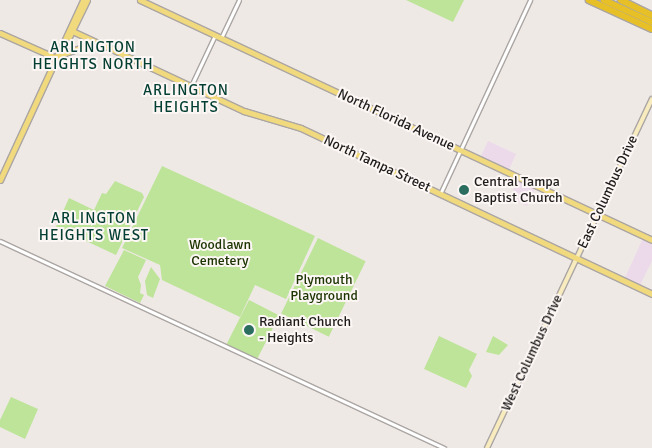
<!DOCTYPE html>
<style>
body{margin:0}
#map{position:relative;width:652px;height:448px;overflow:hidden;background:#efe9e6;font-family:Signika,sans-serif}
div>[style]{position:absolute}
.industrial>*{inset:0;background:#ecdaea;transform-origin:0 0}
.green>*{inset:0;background:#bde498;transform-origin:0 0}
.roads{filter:drop-shadow(1px 0 #aba6a3) drop-shadow(-1px 0 #aba6a3) drop-shadow(0 1px #aba6a3) drop-shadow(0 -1px #aba6a3)}
.tertiary>*{height:3px;margin:-1.5px;padding:0 1.5px;transform-origin:1.5px;border-radius:1.5px;background:#fff}
.secondary>*{height:4px;margin:-2px;padding:0 2px;transform-origin:2px;border-radius:2px;background:#f8ecbe}
.primary>*{height:5px;margin:-2.5px;padding:0 2.5px;transform-origin:2.5px;border-radius:2.5px;background:#f1d97d}
.motorway>*{height:5.5px;margin:-2.75px;padding:0 2.75px;transform-origin:2.75px;border-radius:2.75px;background:#e7c027}
.dots>*{width:14px;height:14px;translate:-50% -50%;box-sizing:border-box;border:2px solid #fcf6f4;border-radius:50%}
span{translate:-50% -50%;white-space:nowrap;text-align:center;line-height:1.15;-webkit-text-stroke:4px #fcf6f4;paint-order:stroke}
.street-label{font-size:14px;color:#1e1c1b}
.poi-label{font-size:14px;color:#1e1c1b}
.left{translate:0 -50%;text-align:left}
.park-label{font-size:14px;color:#1c3400}
.neighbourhood-label{font-size:15px;color:#023e32;letter-spacing:1px}
</style>
<div id="map">
<div class="industrial">
<div style="left:488px;top:141px;width:31px;height:18px;rotate:25deg"></div>
<div style="left:519px;top:178px;width:19px;height:22px;rotate:25deg"></div>
<div style="clip-path:polygon(644px 236px,652px 240px,652px 261px,639px 287px,624px 280px)"></div>
</div>
<div class="green">
<div style="clip-path:polygon(406px 0,464px 0,453px 22px)"></div>
<div style="clip-path:polygon(162px 166px,315px 236px,286px 299px,255px 285px,240px 317px,162px 280px,160px 265px,122px 248px)"></div>
<div style="clip-path:polygon(115px 181px,142px 193px,144px 197px,116px 255px,56px 227px,69px 198px,94px 210px,102px 193px,106px 194px)"></div>
<div style="left:318px;top:238px;width:53px;height:84px;rotate:26deg"></div>
<div style="clip-path:polygon(124px 250px,146px 260px,138px 277px,141px 285px,140px 293px,144px 295px,140px 303px,105px 286px)"></div>
<div style="clip-path:polygon(151px 267px,160px 279px,153px 298px,147px 295px,145px 281px)"></div>
<div style="left:249px;top:300px;width:34px;height:51px;rotate:27deg"></div>
<div style="clip-path:polygon(439px 336px,477px 354px,469px 370px,472px 376px,466px 388px,424px 369px)"></div>
<div style="clip-path:polygon(493px 336px,508px 345px,499px 355px,486px 352px)"></div>
<div style="clip-path:polygon(11px 397px,38px 409px,25px 439px,0 427px,0 420px)"></div>
</div>
<div class="roads">
<div class="tertiary">
<div style="left:221px;top:38px;width:42px;rotate:-64.7deg"></div>
<div style="left:191px;top:86px;width:56px;rotate:-64.8deg"></div>
<div style="left:440px;top:194px;width:214px;rotate:-65.1deg"></div>
<div style="left:0;top:241px;width:490px;rotate:25deg"></div>
</div>
<div class="secondary">
<div style="left:487px;top:448px;width:386px;rotate:-64.7deg"></div>
</div>
<div class="primary">
<div style="left:140px;top:0;width:565px;rotate:25.11deg"></div>
<div style="left:70px;top:30px;width:31px;rotate:25deg"></div>
<div style="left:0;top:33px;width:59px;rotate:24deg"></div>
<div style="left:54px;top:57px;width:37px;rotate:-19deg"></div>
<div style="left:89px;top:45px;width:14px"></div>
<div style="left:103px;top:45px;width:156px;rotate:25.1deg"></div>
<div style="left:244px;top:111px;width:59px;rotate:16.6deg"></div>
<div style="left:301px;top:128px;width:388px;rotate:25.3deg"></div>
<div style="left:69px;top:37px;width:41px;rotate:-64.1deg"></div>
<div style="left:0;top:180px;width:198px;rotate:-65.2deg"></div>
</div>
<div class="motorway">
<div style="left:589px;top:0;width:69px;rotate:24.7deg"></div>
<div style="left:604px;top:0;width:53px;rotate:24.6deg"></div>
<div style="left:621px;top:0;width:34px;rotate:26deg"></div>
</div>
</div>
<div class="dots">
<div style="left:464px;top:190px;background:#2b6d5e"></div>
<div style="left:249px;top:330px;background:#2b6d5e"></div>
</div>
<div class="street-label">
<span style="left:396px;top:120px;rotate:25deg">North Florida Avenue</span>
<span style="left:377px;top:164px;rotate:25deg">North Tampa Street</span>
<span style="left:608px;top:192px;rotate:-65deg">East Columbus Drive</span>
<span style="left:532px;top:353px;rotate:-65deg">West Columbus Drive</span>
</div>
<div class="poi-label">
<span class="left" style="left:474px;top:190px">Central Tampa<br>Baptist Church</span>
<span class="left" style="left:259px;top:330px">Radiant Church<br>- Heights</span>
</div>
<div class="park-label">
<span style="left:220px;top:253px">Woodlawn<br>Cemetery</span>
<span style="left:324px;top:288px">Plymouth<br>Playground</span>
</div>
<div class="neighbourhood-label">
<span style="left:93px;top:56px">ARLINGTON<br>HEIGHTS NORTH</span>
<span style="left:186px;top:99px">ARLINGTON<br>HEIGHTS</span>
<span style="left:94px;top:227px">ARLINGTON<br>HEIGHTS WEST</span>
</div>
</div>
